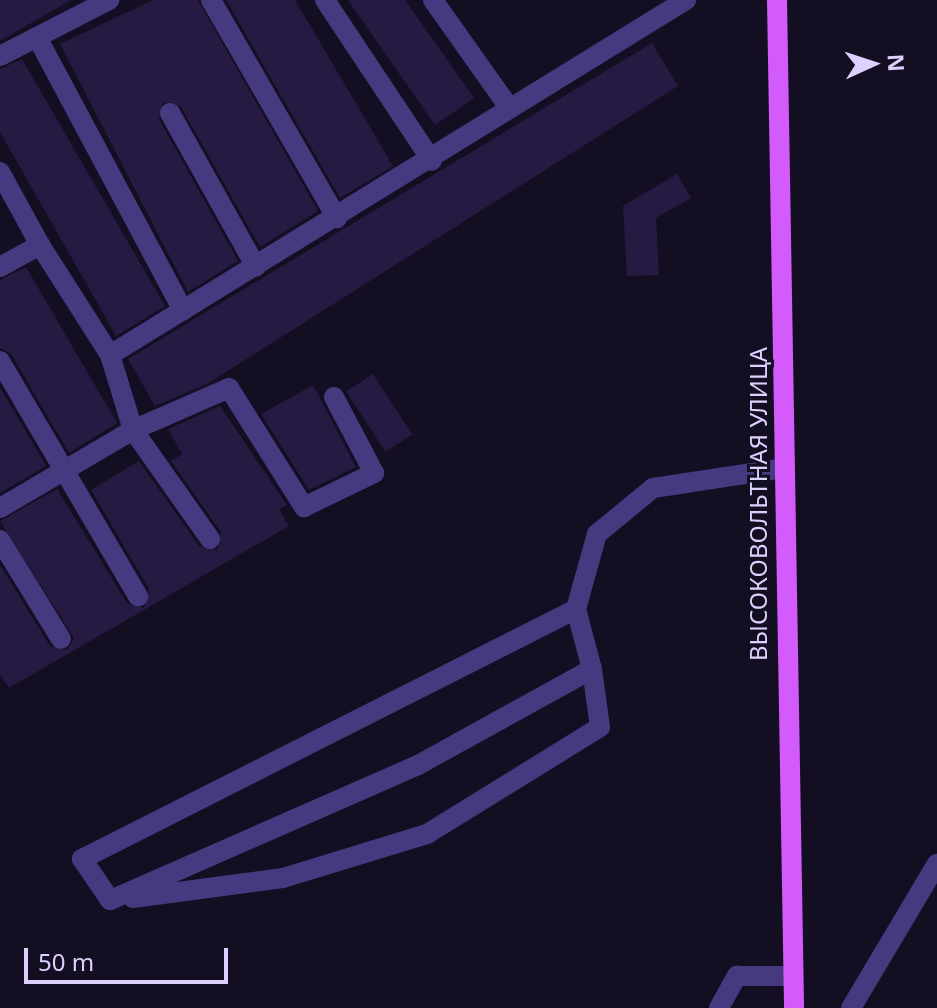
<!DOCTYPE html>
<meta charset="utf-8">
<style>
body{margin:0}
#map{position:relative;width:937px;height:1008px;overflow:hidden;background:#140e22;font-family:"Noto Sans",sans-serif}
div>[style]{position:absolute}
.building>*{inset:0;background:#271a42;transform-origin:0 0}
.minor>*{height:20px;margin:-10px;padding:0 10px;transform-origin:10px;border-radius:10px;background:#453a80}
.major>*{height:20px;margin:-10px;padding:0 10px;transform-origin:10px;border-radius:10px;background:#d35afb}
span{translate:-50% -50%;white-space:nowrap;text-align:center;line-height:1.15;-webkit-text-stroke:6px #140e22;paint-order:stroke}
.street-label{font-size:24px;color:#dbd0fe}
.north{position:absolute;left:833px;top:24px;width:80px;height:80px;-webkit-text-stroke:6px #140e22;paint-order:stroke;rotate:87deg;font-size:22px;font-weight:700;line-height:32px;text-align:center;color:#dbd0fe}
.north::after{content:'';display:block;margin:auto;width:28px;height:36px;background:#dbd0fe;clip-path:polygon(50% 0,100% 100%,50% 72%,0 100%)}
.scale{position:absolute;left:24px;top:948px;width:204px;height:36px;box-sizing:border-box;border:4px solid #dbd0fe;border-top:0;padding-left:10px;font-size:24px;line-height:28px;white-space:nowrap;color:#dbd0fe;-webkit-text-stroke:6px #140e22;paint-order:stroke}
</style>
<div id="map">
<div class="building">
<div style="clip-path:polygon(0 0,71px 0,0 41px)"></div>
<div style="clip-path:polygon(153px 0,198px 0,318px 211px,260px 247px,181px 107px,163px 102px,159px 119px,238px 261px,188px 292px,60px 44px)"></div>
<div style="clip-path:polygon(226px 0,295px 0,393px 166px,340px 198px)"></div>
<div style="clip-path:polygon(348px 0,405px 0,474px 98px,435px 125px)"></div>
<div style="clip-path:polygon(652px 43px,678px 86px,207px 384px,155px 406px,128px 359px)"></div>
<div style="clip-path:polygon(22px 59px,165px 306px,116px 336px,0 132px,0 69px)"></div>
<div style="clip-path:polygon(677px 174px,691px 198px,656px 218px,659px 275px,627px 276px,623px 206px)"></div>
<div style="clip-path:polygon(26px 267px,117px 423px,69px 453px,11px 354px,0 348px,0 280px)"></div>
<div style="left:373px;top:374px;width:72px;height:32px;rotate:57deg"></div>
<div style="clip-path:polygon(313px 385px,356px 467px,309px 490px,261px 414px)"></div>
<div style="clip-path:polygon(0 387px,46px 466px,0 493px)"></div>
<div style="clip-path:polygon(220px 406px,287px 505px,279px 509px,289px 526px,9px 688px,0 674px,0 565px,50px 646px,67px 650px,74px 638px,0 521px,57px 489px,127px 603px,144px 608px,149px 589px,91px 490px,139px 461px,199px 546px,217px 550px,221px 532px,171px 461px,182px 454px,168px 429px)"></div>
</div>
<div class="minor">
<div style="left:211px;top:0;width:252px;rotate:60deg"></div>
<div style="left:325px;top:0;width:193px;rotate:56.4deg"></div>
<div style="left:433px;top:0;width:130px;rotate:54.7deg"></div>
<div style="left:37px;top:37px;width:310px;rotate:61.9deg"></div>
<div style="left:0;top:56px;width:123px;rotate:-27.2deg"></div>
<div style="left:170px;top:113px;width:176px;rotate:60.8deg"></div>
<div style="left:0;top:172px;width:83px;rotate:61.3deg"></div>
<div style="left:0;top:267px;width:46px;rotate:-28.8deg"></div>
<div style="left:40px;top:245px;width:130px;rotate:57.5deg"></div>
<div style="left:110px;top:355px;width:677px;rotate:-31.65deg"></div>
<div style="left:0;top:361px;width:273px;rotate:59.6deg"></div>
<div style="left:0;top:508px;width:154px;rotate:-30.4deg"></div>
<div style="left:133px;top:430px;width:78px;rotate:-107deg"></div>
<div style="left:210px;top:539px;width:133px;rotate:-125.2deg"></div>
<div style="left:133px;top:430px;width:105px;rotate:-23.6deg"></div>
<div style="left:229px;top:388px;width:141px;rotate:57.8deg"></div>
<div style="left:304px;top:507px;width:78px;rotate:-25.9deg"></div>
<div style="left:374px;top:473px;width:86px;rotate:-117.8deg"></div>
<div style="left:0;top:540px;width:116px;rotate:58.4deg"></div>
<div style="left:576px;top:609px;width:62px;rotate:75.1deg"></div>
<div style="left:592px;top:669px;width:199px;rotate:151.1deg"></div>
<div style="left:418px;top:765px;width:336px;rotate:156.3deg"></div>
<div style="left:110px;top:900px;width:50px;rotate:-124.3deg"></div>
<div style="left:82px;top:859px;width:554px;rotate:-26.84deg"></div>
<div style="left:576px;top:609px;width:78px;rotate:-74.4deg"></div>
<div style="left:597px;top:534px;width:72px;rotate:-39.4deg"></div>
<div style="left:653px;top:488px;width:132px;rotate:-8.7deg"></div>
<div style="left:133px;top:898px;width:151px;rotate:-7.6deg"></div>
<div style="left:283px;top:878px;width:151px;rotate:-17deg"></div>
<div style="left:427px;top:834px;width:203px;rotate:-31.7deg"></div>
<div style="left:600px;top:727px;width:59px;rotate:-97.9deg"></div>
<div style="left:719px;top:1008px;width:37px;rotate:-61deg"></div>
<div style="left:737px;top:976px;width:55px"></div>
<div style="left:851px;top:1008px;width:168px;rotate:-59.2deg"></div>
</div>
<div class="major">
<div style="left:777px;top:0;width:1008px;rotate:89.03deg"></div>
</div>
<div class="street-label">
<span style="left:758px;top:504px;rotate:-90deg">ВЫСОКОВОЛЬТНАЯ УЛИЦА</span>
</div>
<div class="north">N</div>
<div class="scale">50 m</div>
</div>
